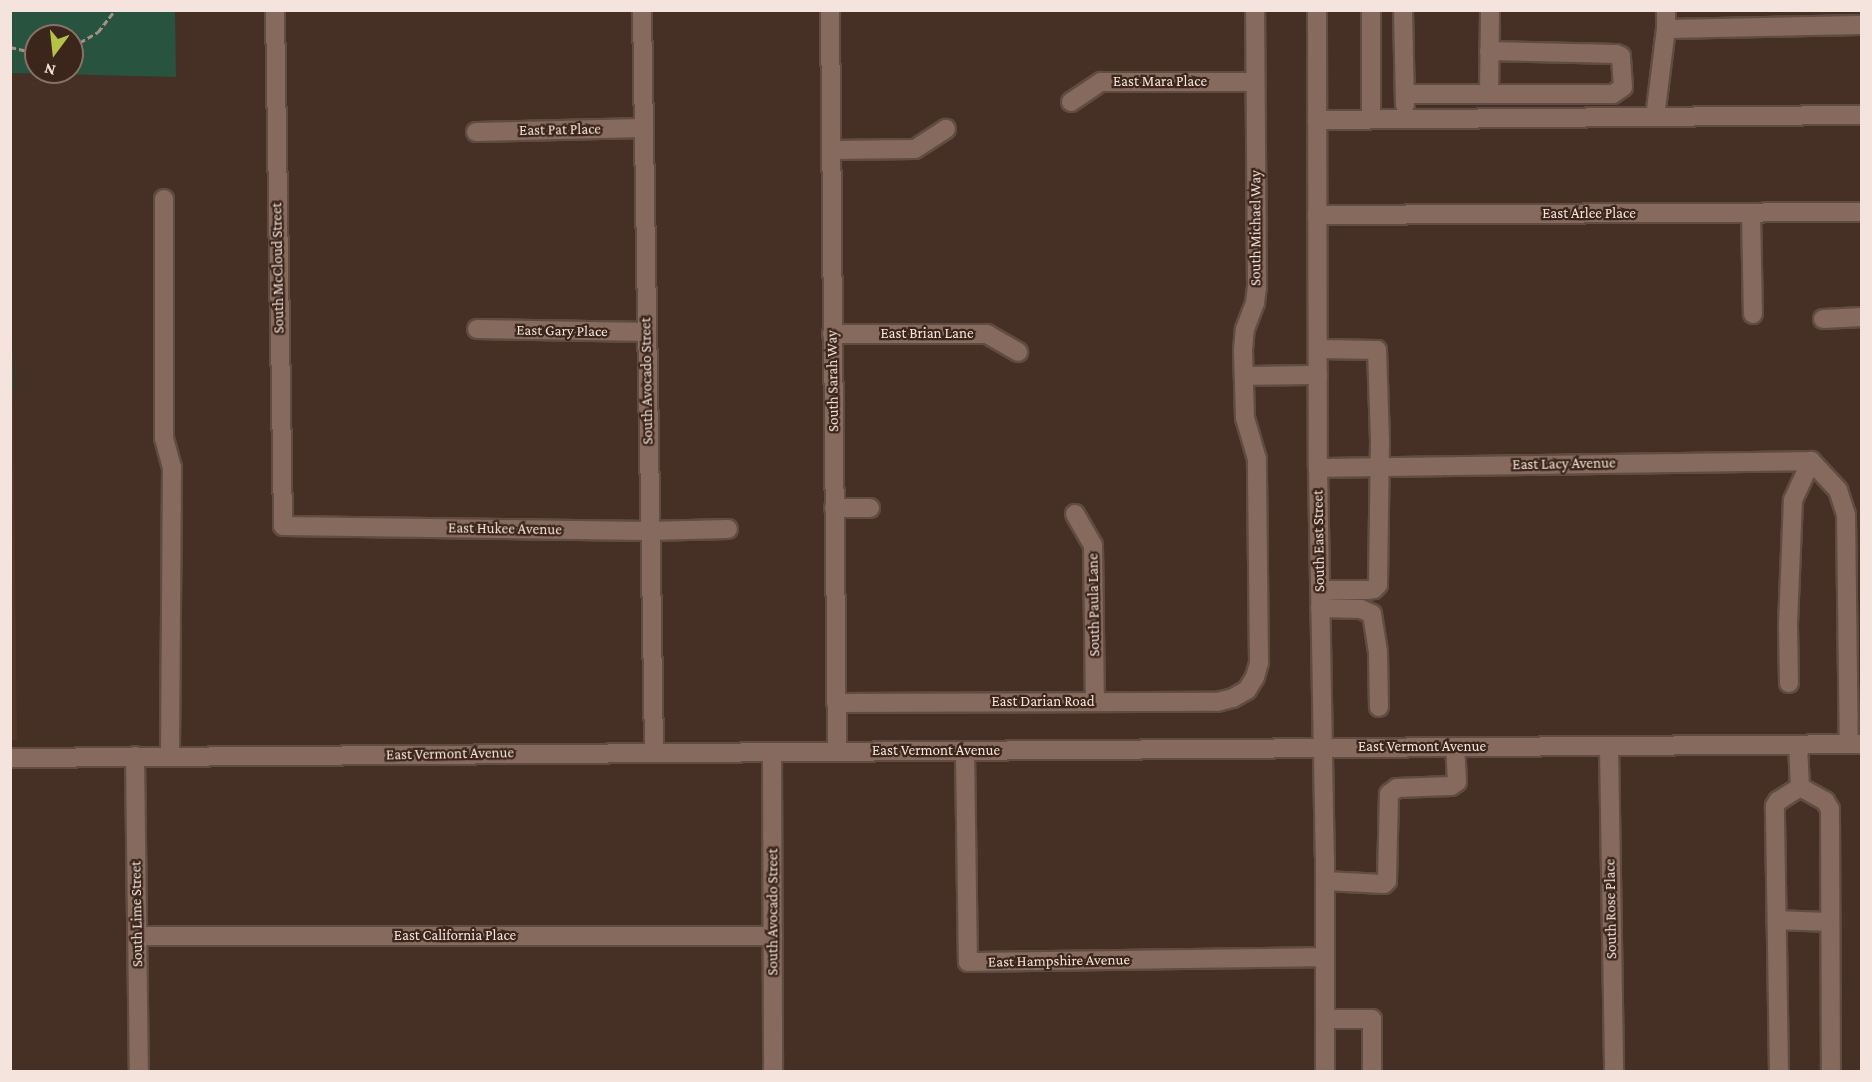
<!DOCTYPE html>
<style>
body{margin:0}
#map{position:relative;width:1872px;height:1082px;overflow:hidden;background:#462f24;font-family:"Crimson Pro",serif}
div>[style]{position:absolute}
.built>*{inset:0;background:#533628}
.green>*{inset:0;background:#27533f}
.path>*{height:3px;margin-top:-1.5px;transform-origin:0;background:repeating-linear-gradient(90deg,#a49087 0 6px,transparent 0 9px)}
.roads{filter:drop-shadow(2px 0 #604c42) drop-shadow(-2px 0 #604c42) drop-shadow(0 2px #604c42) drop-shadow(0 -2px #604c42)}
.minor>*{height:18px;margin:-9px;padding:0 9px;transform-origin:9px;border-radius:9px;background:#866a5e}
span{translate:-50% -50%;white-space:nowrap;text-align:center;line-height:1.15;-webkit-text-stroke:4.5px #3c251a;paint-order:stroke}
.street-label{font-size:15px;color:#f4e4dd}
.frame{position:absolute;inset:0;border:12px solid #f4e4dd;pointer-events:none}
.north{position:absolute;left:24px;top:24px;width:60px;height:60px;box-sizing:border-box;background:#3c251a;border:2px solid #867168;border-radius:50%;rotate:195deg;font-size:16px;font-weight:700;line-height:24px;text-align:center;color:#f4e4dd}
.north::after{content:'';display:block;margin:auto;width:21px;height:27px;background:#b5c249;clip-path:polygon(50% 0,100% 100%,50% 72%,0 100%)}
</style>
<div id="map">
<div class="built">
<div style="clip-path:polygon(13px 394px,17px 740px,11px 740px,10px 395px)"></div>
</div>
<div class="green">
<div style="clip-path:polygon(evenodd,11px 10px,175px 11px,176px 77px,11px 73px,11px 10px,36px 36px,72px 36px,72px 72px,36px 72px,36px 36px)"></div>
<div style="clip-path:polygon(10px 190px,13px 394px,11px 395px,10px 394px)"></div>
</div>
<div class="path">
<div style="left:10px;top:47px;width:27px;rotate:13deg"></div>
<div style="left:72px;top:47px;width:30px;rotate:-30deg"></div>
<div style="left:98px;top:32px;width:28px;rotate:-52deg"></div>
</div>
<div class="roads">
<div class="minor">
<div style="left:275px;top:10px;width:516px;rotate:89.11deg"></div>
<div style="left:283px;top:526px;width:366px;rotate:0.8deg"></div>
<div style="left:649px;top:531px;width:79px;rotate:-1.5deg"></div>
<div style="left:642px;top:10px;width:742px;rotate:89.07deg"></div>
<div style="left:830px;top:10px;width:741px;rotate:89.46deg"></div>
<div style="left:1317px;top:10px;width:458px;rotate:89.9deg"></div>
<div style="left:1318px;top:468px;width:389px;rotate:89deg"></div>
<div style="left:1325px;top:857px;width:215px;rotate:90deg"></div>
<div style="left:1371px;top:10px;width:109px;rotate:90deg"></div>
<div style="left:1403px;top:10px;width:95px;rotate:88.8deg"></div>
<div style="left:1666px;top:10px;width:19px;rotate:90deg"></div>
<div style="left:1405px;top:94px;width:208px"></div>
<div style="left:1613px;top:94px;width:12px;rotate:-35deg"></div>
<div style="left:1623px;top:87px;width:31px;rotate:-94deg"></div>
<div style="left:1621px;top:56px;width:5px;rotate:-158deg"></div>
<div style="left:1616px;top:54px;width:127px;rotate:-178.6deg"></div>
<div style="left:1489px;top:94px;width:84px;rotate:-89.3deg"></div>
<div style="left:1071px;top:102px;width:36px;rotate:-34deg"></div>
<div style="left:1101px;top:82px;width:154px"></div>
<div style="left:1655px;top:117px;width:89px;rotate:-82.9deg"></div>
<div style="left:1666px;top:29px;width:196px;rotate:-1.2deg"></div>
<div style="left:1317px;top:120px;width:545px;rotate:-0.53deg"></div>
<div style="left:476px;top:132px;width:168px;rotate:-1.4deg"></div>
<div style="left:831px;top:150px;width:84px;rotate:-0.7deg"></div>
<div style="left:915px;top:149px;width:37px;rotate:-33deg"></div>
<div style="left:164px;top:199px;width:239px;rotate:90deg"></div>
<div style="left:164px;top:438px;width:30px;rotate:75deg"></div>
<div style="left:172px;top:467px;width:290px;rotate:90.4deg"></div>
<div style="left:1751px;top:213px;width:101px;rotate:88.9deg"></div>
<div style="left:1317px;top:215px;width:545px;rotate:-0.32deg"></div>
<div style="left:1823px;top:319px;width:39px;rotate:-3deg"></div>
<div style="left:477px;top:329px;width:170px;rotate:1deg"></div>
<div style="left:832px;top:334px;width:155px"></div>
<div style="left:987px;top:334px;width:36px;rotate:30deg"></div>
<div style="left:1318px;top:349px;width:59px;rotate:1deg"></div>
<div style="left:1377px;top:350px;width:91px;rotate:88.1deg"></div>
<div style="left:1380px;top:441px;width:144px;rotate:90.8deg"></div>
<div style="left:1378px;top:585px;width:6px;rotate:135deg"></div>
<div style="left:1374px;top:589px;width:6px;rotate:171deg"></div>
<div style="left:1368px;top:590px;width:48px;rotate:180deg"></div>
<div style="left:1244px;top:376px;width:74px;rotate:-0.8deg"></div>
<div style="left:1811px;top:461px;width:40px;rotate:47deg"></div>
<div style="left:1838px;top:490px;width:25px;rotate:72deg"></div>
<div style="left:1846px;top:514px;width:230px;rotate:89.3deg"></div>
<div style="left:1318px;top:468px;width:493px;rotate:-0.8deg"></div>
<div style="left:834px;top:508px;width:36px"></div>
<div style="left:1075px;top:514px;width:36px;rotate:60deg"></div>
<div style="left:1093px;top:545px;width:157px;rotate:89.3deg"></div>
<div style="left:1320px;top:608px;width:41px;rotate:1.4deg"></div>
<div style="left:1361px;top:609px;width:12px;rotate:24deg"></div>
<div style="left:1372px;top:614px;width:38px;rotate:81deg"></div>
<div style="left:1378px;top:652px;width:55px;rotate:89deg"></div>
<div style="left:1789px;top:683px;width:59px;rotate:-91deg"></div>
<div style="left:1788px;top:624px;width:124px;rotate:-87.7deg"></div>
<div style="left:1793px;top:500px;width:43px;rotate:-65.2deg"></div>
<div style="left:836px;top:703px;width:381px;rotate:-0.2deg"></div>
<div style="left:1217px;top:702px;width:16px;rotate:-14deg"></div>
<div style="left:1233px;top:698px;width:16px;rotate:-30deg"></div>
<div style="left:1247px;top:690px;width:15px;rotate:-58deg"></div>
<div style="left:1255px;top:677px;width:15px;rotate:-74deg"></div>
<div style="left:1259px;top:663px;width:204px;rotate:-90.6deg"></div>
<div style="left:1257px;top:459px;width:43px;rotate:-106.3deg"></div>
<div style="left:1245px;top:418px;width:68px;rotate:-91.7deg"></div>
<div style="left:1243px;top:350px;width:21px;rotate:-85deg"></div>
<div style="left:1245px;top:329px;width:28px;rotate:-69deg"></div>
<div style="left:1255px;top:303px;width:16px;rotate:-83deg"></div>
<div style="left:1257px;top:287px;width:277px;rotate:-90.4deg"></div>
<div style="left:1798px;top:745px;width:42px;rotate:87.3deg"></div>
<div style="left:1609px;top:746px;width:326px;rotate:89.1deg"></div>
<div style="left:965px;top:752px;width:210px;rotate:89.2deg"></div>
<div style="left:968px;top:962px;width:356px;rotate:-0.8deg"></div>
<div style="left:772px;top:753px;width:319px;rotate:89.8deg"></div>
<div style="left:135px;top:756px;width:316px;rotate:89.3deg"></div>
<div style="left:10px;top:758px;width:1852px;rotate:-0.43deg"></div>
<div style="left:1800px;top:787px;width:29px;rotate:29deg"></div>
<div style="left:1825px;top:801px;width:9px;rotate:58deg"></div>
<div style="left:1830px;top:809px;width:263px;rotate:89.8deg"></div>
<div style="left:1325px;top:881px;width:59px;rotate:2.9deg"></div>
<div style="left:1384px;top:884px;width:4px;rotate:-45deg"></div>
<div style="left:1387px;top:881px;width:87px;rotate:-88.7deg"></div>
<div style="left:1389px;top:794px;width:10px;rotate:-37deg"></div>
<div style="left:1397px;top:788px;width:54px;rotate:-2.1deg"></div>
<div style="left:1451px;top:786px;width:7px;rotate:-34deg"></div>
<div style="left:1457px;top:782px;width:35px;rotate:-93deg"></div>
<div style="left:1777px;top:920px;width:53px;rotate:2.2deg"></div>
<div style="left:137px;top:936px;width:636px"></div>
<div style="left:1325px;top:1019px;width:47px"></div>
<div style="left:1372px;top:1019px;width:53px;rotate:90deg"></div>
<div style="left:1779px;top:1072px;width:266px;rotate:-90.9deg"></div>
<div style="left:1775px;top:806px;width:6px;rotate:-59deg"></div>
<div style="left:1778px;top:801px;width:26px;rotate:-32deg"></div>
</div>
</div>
<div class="street-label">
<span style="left:1160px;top:82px">East Mara Place</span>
<span style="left:560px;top:130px;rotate:-1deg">East Pat Place</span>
<span style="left:1589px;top:214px">East Arlee Place</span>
<span style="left:1256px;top:228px;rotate:-90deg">South Michael Way</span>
<span style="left:278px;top:268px;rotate:-91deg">South McCloud Street</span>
<span style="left:562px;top:331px;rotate:1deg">East Gary Place</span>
<span style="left:927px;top:334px">East Brian Lane</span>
<span style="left:647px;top:381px;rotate:-91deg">South Avocado Street</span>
<span style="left:833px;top:381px;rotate:-91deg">South Sarah Way</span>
<span style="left:1564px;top:464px;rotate:-1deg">East Lacy Avenue</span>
<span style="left:505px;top:529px;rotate:1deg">East Hukee Avenue</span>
<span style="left:1319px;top:541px;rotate:-91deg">South East Street</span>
<span style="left:1094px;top:605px;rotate:-91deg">South Paula Lane</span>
<span style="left:1043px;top:702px">East Darian Road</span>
<span style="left:1422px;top:747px">East Vermont Avenue</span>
<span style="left:936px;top:751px">East Vermont Avenue</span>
<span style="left:450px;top:754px;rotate:-1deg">East Vermont Avenue</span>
<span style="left:1611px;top:909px;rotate:-91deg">South Rose Place</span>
<span style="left:773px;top:912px;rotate:-90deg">South Avocado Street</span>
<span style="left:137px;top:914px;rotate:-91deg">South Lime Street</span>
<span style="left:455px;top:936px">East California Place</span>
<span style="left:1059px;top:961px;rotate:-1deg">East Hampshire Avenue</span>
</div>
<div class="frame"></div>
<div class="north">N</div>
</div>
